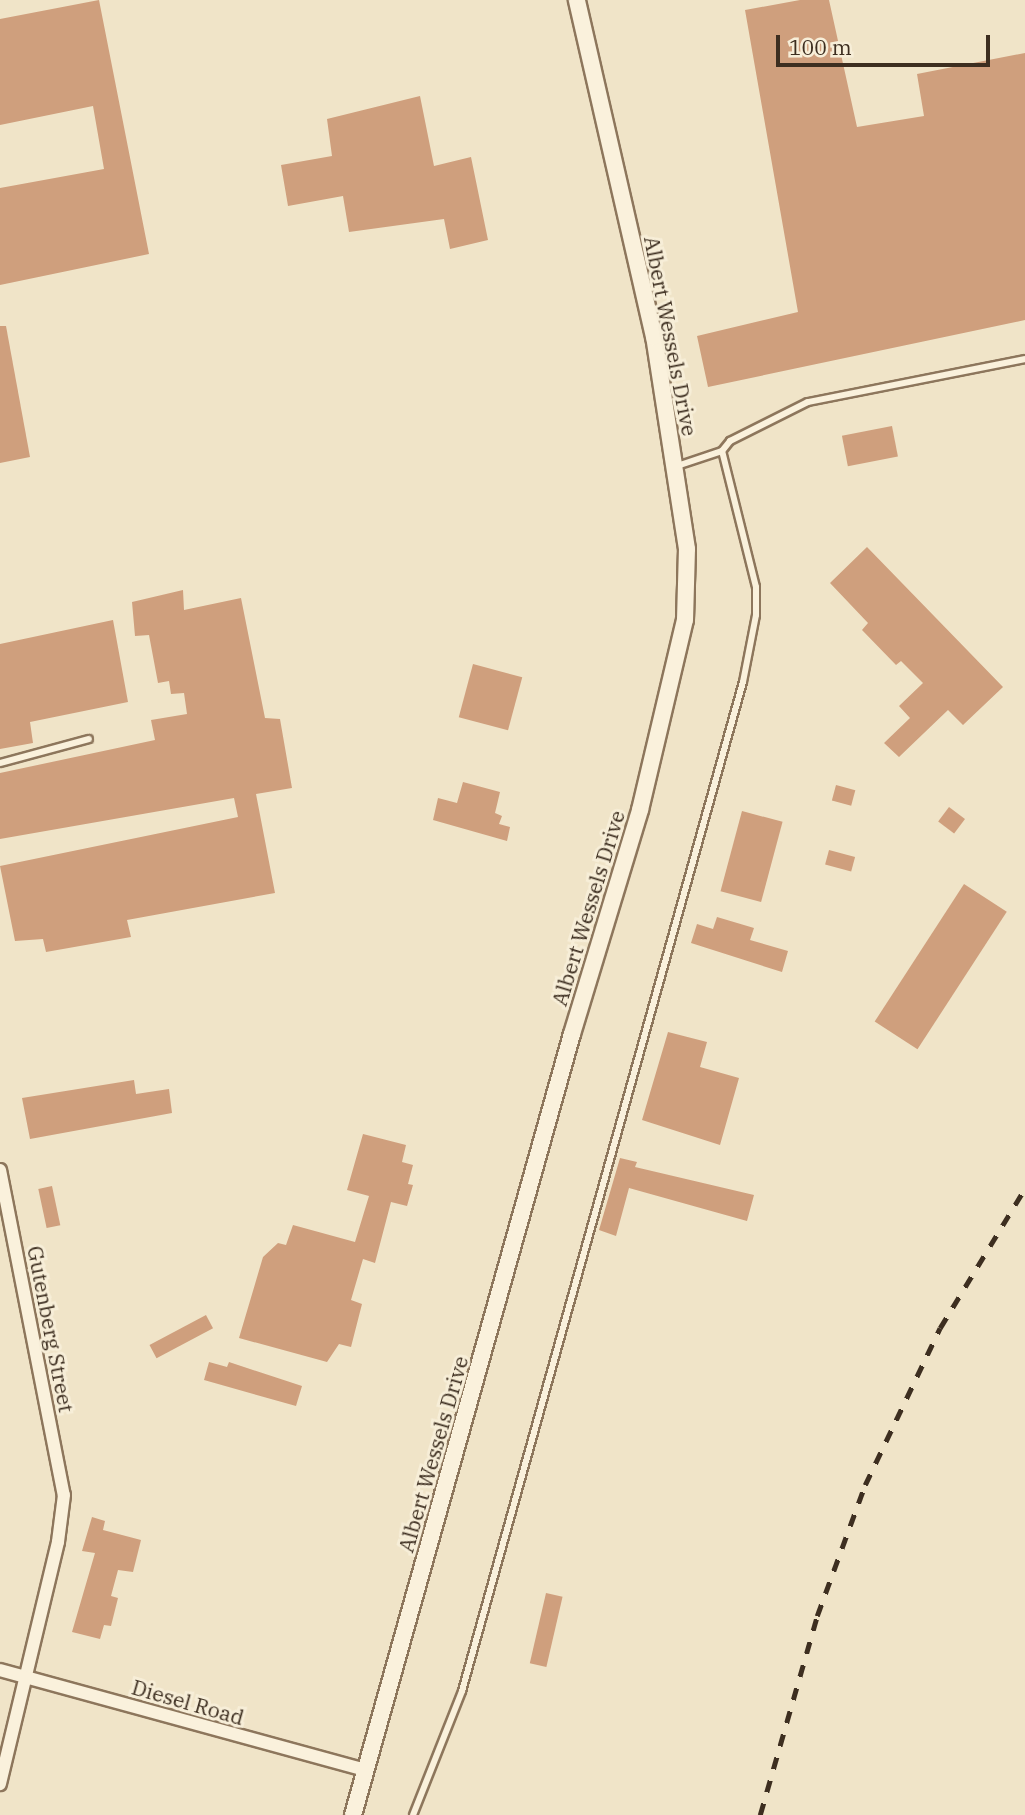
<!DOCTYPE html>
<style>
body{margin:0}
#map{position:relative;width:1025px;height:1815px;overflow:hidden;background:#f0e4c8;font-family:"IBM Plex Serif",serif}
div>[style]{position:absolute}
.building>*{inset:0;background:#cf9f7d;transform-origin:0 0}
.roads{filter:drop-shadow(2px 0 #8d765c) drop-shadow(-2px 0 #8d765c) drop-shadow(0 2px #8d765c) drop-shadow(0 -2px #8d765c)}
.lane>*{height:6px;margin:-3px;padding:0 3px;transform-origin:3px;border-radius:3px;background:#faf1dc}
.street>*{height:12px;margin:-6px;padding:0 6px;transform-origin:6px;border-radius:6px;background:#faf1dc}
.secondary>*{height:16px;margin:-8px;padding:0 8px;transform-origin:8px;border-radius:8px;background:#faf1dc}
.rail>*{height:4.5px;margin-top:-2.25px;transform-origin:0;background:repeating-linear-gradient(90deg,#3d2e20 0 12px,transparent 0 24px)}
span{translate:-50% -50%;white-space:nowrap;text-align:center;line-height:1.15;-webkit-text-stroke:6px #f7eed8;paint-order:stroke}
.street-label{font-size:21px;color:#3d2e20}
.scale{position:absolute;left:776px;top:35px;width:214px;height:32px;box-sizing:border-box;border:4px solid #3d2e20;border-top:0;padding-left:9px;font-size:21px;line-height:24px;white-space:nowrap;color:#3d2e20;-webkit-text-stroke:5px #f7eed8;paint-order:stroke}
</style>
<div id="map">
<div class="building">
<div style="clip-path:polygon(99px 0,149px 254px,0 285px,0 188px,104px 169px,93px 106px,0 125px,0 19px)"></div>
<div style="clip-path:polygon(800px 0,829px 0,857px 127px,924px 116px,917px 74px,1025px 53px,1025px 320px,708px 387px,697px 336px,798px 312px,745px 10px)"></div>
<div style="clip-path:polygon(420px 96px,434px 166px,471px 157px,488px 240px,450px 249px,444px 219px,349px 232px,343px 196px,288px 206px,281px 165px,332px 156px,327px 119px)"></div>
<div style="clip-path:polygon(0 326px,6px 326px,30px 457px,0 463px)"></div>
<div style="left:892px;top:426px;width:31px;height:51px;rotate:79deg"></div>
<div style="clip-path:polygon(867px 547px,1003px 687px,963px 725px,948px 710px,899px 757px,884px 743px,910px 718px,899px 706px,923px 683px,901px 661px,896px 665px,862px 630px,868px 623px,830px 583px)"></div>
<div style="clip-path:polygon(183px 590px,184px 610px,241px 598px,265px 718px,280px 719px,292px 788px,256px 794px,275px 893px,127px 920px,131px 937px,46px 952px,43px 939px,15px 941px,0 866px,238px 817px,234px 798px,0 839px,0 773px,155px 740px,151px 720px,187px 714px,184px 693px,171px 694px,169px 681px,158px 683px,149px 635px,135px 636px,132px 602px)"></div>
<div style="clip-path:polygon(113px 620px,128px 702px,30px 722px,33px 743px,0 749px,0 644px)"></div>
<div style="left:473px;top:664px;width:51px;height:55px;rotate:15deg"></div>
<div style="clip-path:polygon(463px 782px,500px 792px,495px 813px,502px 816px,499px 824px,510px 827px,507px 841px,433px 820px,438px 798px,457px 803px)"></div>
<div style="left:836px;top:785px;width:20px;height:16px;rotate:15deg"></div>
<div style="left:949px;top:807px;width:20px;height:18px;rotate:37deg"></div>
<div style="left:742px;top:811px;width:42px;height:83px;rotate:15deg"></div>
<div style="left:829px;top:850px;width:27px;height:15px;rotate:15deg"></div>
<div style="left:964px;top:884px;width:51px;height:164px;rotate:33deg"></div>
<div style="clip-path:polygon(717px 917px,754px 928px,750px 940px,788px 951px,782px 972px,691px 943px,697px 924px,713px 929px)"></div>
<div style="clip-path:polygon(668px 1032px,707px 1042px,700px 1067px,739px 1078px,720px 1145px,642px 1120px)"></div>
<div style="clip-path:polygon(134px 1080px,136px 1094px,169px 1089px,172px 1113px,30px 1139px,22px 1098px)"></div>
<div style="clip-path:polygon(363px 1134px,406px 1145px,402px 1162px,413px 1165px,408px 1184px,413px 1185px,407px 1206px,391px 1202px,375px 1263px,363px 1259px,351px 1300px,362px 1304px,351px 1347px,339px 1344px,327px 1362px,239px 1338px,263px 1257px,278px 1243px,286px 1245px,293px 1225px,355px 1242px,369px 1196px,347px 1190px)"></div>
<div style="clip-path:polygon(620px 1158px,637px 1162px,635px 1167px,754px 1195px,747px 1221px,629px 1188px,616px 1236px,599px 1230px)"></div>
<div style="left:52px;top:1186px;width:40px;height:14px;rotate:78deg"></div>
<div style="left:206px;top:1315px;width:15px;height:64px;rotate:62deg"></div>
<div style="clip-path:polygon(209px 1362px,227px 1367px,229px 1362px,302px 1386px,296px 1406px,204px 1380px)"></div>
<div style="clip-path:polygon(92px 1517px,105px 1521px,103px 1530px,141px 1540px,133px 1572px,118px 1570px,111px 1596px,118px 1598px,111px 1626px,104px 1625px,100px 1639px,72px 1632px,95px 1553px,82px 1551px)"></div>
<div style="left:546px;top:1593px;width:17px;height:72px;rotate:13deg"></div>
</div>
<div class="roads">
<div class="lane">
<div style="left:677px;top:466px;width:47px;rotate:-18.4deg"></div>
<div style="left:722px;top:451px;width:13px;rotate:-51deg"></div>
<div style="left:730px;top:441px;width:87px;rotate:-26.6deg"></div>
<div style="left:808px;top:402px;width:221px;rotate:-11.2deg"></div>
<div style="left:0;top:763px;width:92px;rotate:-15.1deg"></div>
<div style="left:413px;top:1815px;width:133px;rotate:-68.4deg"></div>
<div style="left:462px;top:1691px;width:1047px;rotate:-74.44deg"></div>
<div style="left:743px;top:682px;width:68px;rotate:-79deg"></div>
<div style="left:756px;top:615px;width:28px;rotate:-90deg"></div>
<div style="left:756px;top:587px;width:140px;rotate:-104deg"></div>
</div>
<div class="street">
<div style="left:0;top:1170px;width:331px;rotate:78.9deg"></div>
<div style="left:64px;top:1495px;width:47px;rotate:97.3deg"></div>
<div style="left:58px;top:1542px;width:249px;rotate:103.5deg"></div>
<div style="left:0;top:1670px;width:379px;rotate:15.3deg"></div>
</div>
<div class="secondary">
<div style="left:353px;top:1815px;width:811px;rotate:-74.34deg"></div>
<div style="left:572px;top:1034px;width:234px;rotate:-73.1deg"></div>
<div style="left:640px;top:810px;width:195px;rotate:-76.7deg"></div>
<div style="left:685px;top:620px;width:71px;rotate:-88.4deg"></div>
<div style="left:687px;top:549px;width:215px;rotate:-98.8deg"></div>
<div style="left:654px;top:337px;width:346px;rotate:-102.9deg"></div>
</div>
</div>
<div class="rail">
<div style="left:760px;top:1815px;width:207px;rotate:-74deg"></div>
<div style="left:817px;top:1616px;width:140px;rotate:-69.9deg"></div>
<div style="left:865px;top:1485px;width:174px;rotate:-64.5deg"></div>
<div style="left:940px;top:1328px;width:164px;rotate:-58.7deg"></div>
</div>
<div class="street-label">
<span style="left:671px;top:336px;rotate:79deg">Albert Wessels Drive</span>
<span style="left:588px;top:908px;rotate:-73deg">Albert Wessels Drive</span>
<span style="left:51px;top:1329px;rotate:79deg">Gutenberg Street</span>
<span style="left:433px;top:1454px;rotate:-74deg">Albert Wessels Drive</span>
<span style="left:188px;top:1702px;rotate:16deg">Diesel Road</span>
</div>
<div class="scale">100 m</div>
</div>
